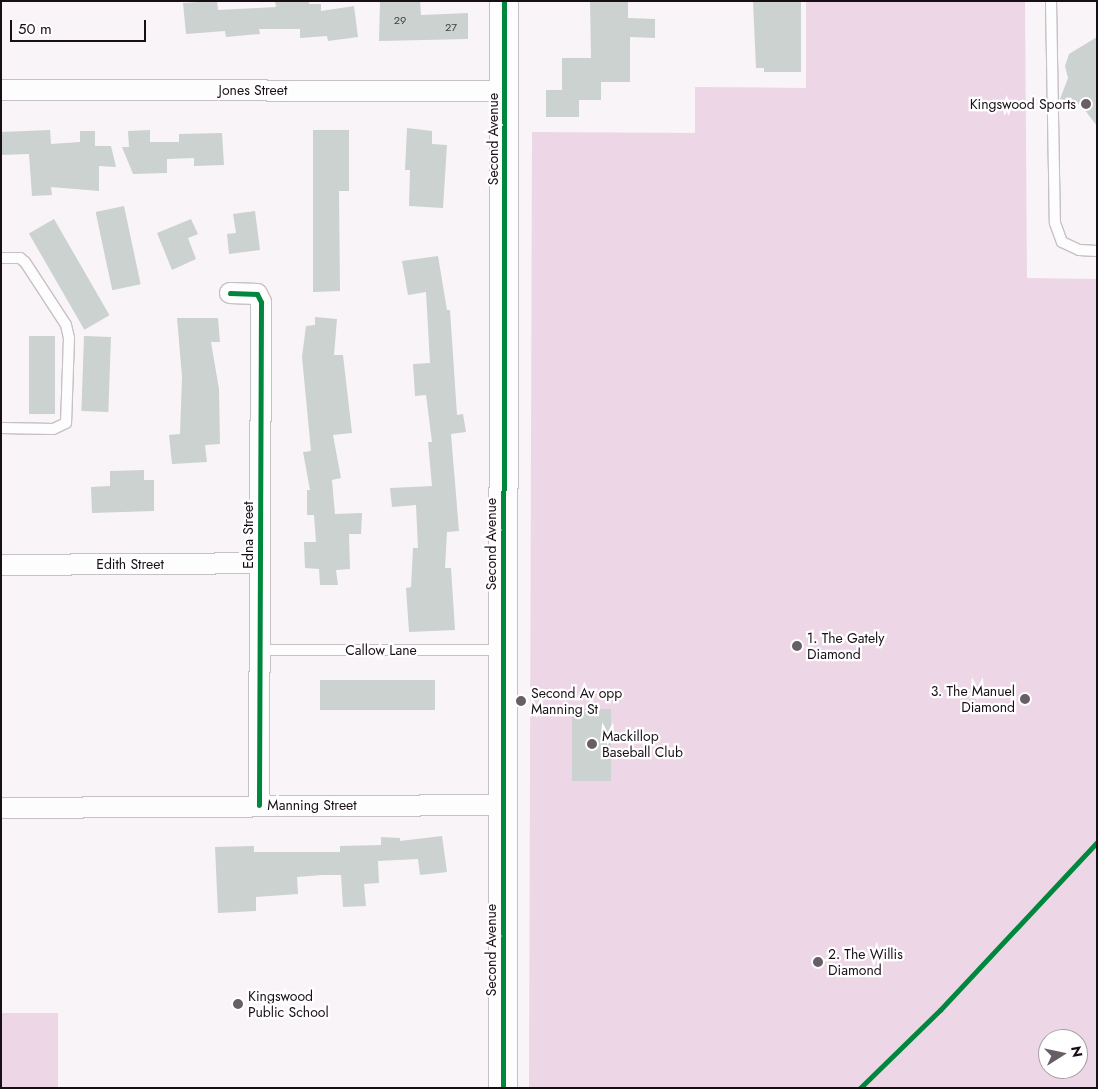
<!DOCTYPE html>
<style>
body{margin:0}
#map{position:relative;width:1098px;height:1089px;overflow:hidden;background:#f9f4f8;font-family:Jost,sans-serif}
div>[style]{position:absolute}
.green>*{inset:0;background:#edd6e6;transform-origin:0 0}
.building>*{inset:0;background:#cbd2d0;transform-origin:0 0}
.roads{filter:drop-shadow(1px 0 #c7c0c5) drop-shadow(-1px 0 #c7c0c5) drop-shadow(0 1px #c7c0c5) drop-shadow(0 -1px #c7c0c5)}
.lane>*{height:10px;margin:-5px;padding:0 5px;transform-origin:5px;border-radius:5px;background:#fefdfe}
.street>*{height:20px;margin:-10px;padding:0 10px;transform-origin:10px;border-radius:10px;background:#fefdfe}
.secondary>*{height:28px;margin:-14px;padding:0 14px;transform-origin:14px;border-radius:14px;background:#fefdfe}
.cycleway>*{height:5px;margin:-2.5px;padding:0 2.5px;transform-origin:2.5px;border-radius:2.5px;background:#00873e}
.dots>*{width:14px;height:14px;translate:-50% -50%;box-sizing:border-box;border:2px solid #fff;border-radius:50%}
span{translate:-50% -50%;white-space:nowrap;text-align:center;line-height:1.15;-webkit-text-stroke:4.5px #fff;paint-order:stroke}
.number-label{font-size:11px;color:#454044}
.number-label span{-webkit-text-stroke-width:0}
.street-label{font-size:14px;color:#180f16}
.poi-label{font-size:14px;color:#180f16}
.right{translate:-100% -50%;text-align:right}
.left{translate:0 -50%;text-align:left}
.frame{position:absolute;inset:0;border:2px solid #180f16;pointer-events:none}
.north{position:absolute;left:1038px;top:1029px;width:50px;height:50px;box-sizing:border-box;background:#fff;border:1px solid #a39fa2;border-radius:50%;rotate:80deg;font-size:14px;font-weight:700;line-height:20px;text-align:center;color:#180f16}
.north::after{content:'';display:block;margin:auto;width:18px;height:22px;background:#675f65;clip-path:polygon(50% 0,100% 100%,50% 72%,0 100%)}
.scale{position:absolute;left:10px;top:20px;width:136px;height:22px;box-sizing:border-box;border:2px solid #180f16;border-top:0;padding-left:6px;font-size:15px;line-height:18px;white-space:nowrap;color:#180f16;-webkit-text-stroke:4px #fff;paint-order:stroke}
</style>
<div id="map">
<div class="green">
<div style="clip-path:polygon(evenodd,806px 1px,1025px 1px,1027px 278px,1097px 279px,1097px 1088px,529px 1088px,532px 132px,695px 133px,695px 87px,806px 88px,806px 1px,1048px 1039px,1078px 1039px,1078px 1069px,1048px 1069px,1048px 1039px)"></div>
<div style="left:1px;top:1013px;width:57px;height:75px"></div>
</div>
<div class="building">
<div style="clip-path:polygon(217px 1px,218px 10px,276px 7px,275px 1px,309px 1px,309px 4px,321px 4px,321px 11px,354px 6px,358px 37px,328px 41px,327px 36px,300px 38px,300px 29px,259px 29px,260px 34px,226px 37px,225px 31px,186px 34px,183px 3px)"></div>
<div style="clip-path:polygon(380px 1px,420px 1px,421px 15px,468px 13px,468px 39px,379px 41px)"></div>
<div style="clip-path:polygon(590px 1px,628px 1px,628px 18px,655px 19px,655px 38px,630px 37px,630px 82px,601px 82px,601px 100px,579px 100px,579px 117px,546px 117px,546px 90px,562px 90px,562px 58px,591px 58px)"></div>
<div style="clip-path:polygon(753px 1px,801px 1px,801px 72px,764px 72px,764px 68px,756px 68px)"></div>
<div style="clip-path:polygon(1097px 37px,1097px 126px,1081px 105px,1060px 99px,1068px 78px,1065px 66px,1069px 54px)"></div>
<div style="clip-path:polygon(407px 128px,432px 131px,432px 144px,447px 145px,443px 208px,409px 206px,410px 170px,405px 170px)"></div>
<div style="clip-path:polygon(50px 130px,51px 144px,80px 142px,80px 131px,95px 131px,95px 146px,111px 146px,116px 167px,99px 166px,99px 191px,51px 187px,52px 195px,32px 196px,29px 154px,1px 155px,1px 132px)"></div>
<div style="clip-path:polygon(150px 130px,150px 142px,179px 142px,179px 134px,222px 133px,224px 165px,194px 166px,194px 158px,167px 159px,167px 173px,133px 174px,122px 147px,129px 147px,128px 131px)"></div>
<div style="clip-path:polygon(313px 130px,349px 130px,349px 191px,339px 191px,340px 291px,313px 292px)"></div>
<div style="left:124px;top:206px;width:80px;height:29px;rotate:78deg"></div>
<div style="clip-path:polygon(255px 211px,260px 250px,229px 254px,227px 234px,236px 233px,233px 214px)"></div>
<div style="left:54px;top:219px;width:111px;height:29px;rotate:60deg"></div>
<div style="clip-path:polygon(191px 219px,198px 234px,188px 238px,196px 259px,172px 270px,157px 233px)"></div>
<div style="clip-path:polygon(438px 256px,447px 310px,450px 310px,457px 415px,463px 414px,466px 432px,451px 434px,459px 531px,447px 532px,445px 568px,451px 568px,455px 630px,409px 632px,406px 588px,411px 587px,413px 548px,418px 548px,416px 505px,392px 507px,390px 488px,432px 486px,428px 442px,432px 442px,426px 395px,415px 396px,413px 364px,430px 363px,426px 292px,408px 295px,402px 261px)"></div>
<div style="clip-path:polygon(315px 317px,337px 319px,334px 355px,343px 355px,352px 433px,333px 435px,341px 478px,332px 480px,335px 514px,362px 513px,361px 534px,349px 534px,350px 569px,336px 570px,338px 585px,320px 585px,319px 569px,305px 568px,304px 542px,316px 542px,314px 515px,307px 515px,307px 490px,310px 490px,303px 452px,311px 451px,302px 357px,306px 326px,315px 325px)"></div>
<div style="clip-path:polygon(177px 318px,218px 318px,220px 342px,211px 342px,219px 389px,220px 444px,205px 445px,207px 462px,172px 464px,169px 435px,180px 434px,182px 377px)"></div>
<div style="left:29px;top:336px;width:26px;height:78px"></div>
<div style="left:84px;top:336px;width:27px;height:75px;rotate:2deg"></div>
<div style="clip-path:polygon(144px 470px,144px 480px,154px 480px,154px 511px,92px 513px,91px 487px,110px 486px,110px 471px)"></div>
<div style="left:320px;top:680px;width:115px;height:30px"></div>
<div style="left:572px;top:709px;width:39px;height:72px"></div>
<div style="clip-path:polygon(442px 836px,447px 872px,420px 875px,418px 859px,378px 861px,379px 883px,364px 884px,366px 906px,343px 907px,341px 875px,322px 875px,297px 877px,298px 894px,256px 897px,256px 911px,218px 913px,215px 847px,254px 846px,254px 852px,340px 852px,340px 846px,381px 845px,381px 837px,400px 838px,400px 841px)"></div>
</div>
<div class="roads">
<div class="lane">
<div style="left:1051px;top:1px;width:222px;rotate:89deg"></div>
<div style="left:1055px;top:223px;width:20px;rotate:70deg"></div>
<div style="left:1062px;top:242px;width:19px;rotate:25deg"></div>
<div style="left:1079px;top:250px;width:18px;rotate:3deg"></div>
<div style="left:1px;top:258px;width:19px"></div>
<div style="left:20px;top:258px;width:6px;rotate:39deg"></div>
<div style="left:25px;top:262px;width:75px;rotate:56.9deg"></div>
<div style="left:66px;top:325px;width:13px;rotate:77deg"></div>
<div style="left:69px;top:338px;width:85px;rotate:92deg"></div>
<div style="left:66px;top:423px;width:14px;rotate:155deg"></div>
<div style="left:53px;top:429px;width:52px;rotate:-178.9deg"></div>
<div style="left:259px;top:650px;width:243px"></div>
</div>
<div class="street">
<div style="left:1px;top:90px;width:503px;rotate:0.11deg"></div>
<div style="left:230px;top:293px;width:27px;rotate:2deg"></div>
<div style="left:257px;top:294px;width:9px;rotate:63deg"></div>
<div style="left:261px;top:302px;width:503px;rotate:90.23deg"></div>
<div style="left:1px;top:565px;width:258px;rotate:-0.4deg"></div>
<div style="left:1px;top:808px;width:502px;rotate:-0.34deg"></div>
</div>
<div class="secondary">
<div style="left:503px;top:1088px;width:1087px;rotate:-89.95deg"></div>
</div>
</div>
<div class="cycleway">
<div style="left:230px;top:293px;width:27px;rotate:2deg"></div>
<div style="left:257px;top:294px;width:9px;rotate:63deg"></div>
<div style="left:261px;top:302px;width:503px;rotate:90.23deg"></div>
<div style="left:503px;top:1088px;width:1087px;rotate:-89.95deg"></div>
<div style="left:860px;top:1088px;width:112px;rotate:-44.3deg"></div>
<div style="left:940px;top:1010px;width:230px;rotate:-46.9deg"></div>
</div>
<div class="dots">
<div style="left:1086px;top:104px;background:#675f65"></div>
<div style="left:797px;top:646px;background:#675f65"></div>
<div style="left:1025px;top:699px;background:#675f65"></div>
<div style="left:521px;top:701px;background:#675f65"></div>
<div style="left:592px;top:744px;background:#675f65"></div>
<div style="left:818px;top:962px;background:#675f65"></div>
<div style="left:238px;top:1004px;background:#675f65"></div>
</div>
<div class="number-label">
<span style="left:400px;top:20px">29</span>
<span style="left:451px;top:27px">27</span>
</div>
<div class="street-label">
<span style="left:253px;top:90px">Jones Street</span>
<span style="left:493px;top:139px;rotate:-90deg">Second Avenue</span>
<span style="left:248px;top:535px;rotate:-90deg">Edna Street</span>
<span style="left:491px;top:544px;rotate:-90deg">Second Avenue</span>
<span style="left:130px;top:564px">Edith Street</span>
<span style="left:381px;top:650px">Callow Lane</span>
<span style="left:312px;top:805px">Manning Street</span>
<span style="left:491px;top:950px;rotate:-90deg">Second Avenue</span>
</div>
<div class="poi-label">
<span class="right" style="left:1076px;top:104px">Kingswood Sports</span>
<span class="left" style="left:807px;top:646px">1. The Gately<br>Diamond</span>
<span class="right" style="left:1015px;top:699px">3. The Manuel<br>Diamond</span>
<span class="left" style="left:531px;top:701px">Second Av opp<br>Manning St</span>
<span class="left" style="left:602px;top:744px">Mackillop<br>Baseball Club</span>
<span class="left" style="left:828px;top:962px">2. The Willis<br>Diamond</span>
<span class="left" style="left:248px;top:1004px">Kingswood<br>Public School</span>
</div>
<div class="frame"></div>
<div class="north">N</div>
<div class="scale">50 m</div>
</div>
